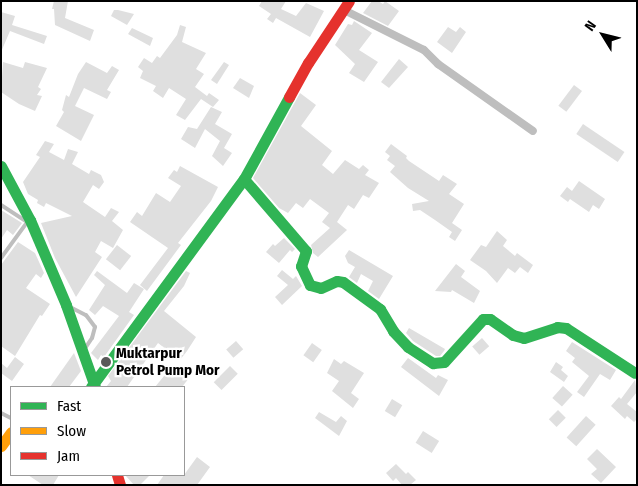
<!DOCTYPE html>
<style>
body{margin:0}
#map{position:relative;width:638px;height:486px;overflow:hidden;background:#fff;font-family:"Fira Sans Condensed",sans-serif}
div>[style]{position:absolute}
.building>*{inset:0;background:#dfdfdf;transform-origin:0 0}
.lane>*{height:4px;margin:-2px;padding:0 2px;transform-origin:2px;border-radius:2px;background:#bebebe}
.street>*{height:8px;margin:-4px;padding:0 4px;transform-origin:4px;border-radius:4px;background:#bebebe}
.fast>*{height:11px;margin:-5.5px;padding:0 5.5px;transform-origin:5.5px;border-radius:5.5px;background:#30b455}
.slow>*{height:11px;margin:-5.5px;padding:0 5.5px;transform-origin:5.5px;border-radius:5.5px;background:#ff9f0a}
.jam>*{height:11px;margin:-5.5px;padding:0 5.5px;transform-origin:5.5px;border-radius:5.5px;background:#e5322d}
.dots>*{width:14px;height:14px;translate:-50% -50%;box-sizing:border-box;border:2px solid #fff;border-radius:50%}
span{translate:-50% -50%;white-space:nowrap;text-align:center;line-height:1.15;-webkit-text-stroke:4.5px #fff;paint-order:stroke}
.poi-label{font-size:15px;color:#000;font-weight:700}
.left{translate:0 -50%;text-align:left}
.frame{position:absolute;inset:0;border:2px solid #000;pointer-events:none}
.legend{position:absolute;left:10px;top:386px;width:175px;height:90px;box-sizing:border-box;background:#fff;border:1px solid #999;margin:0;padding:6px 9px;list-style:none;font-size:15px;color:#000}
.legend li{display:flex;align-items:center;gap:10px;height:25px}
.legend b{width:25px;border:1px solid #999}
.north{position:absolute;left:578px;top:10px;width:50px;height:50px;-webkit-text-stroke:4px #fff;paint-order:stroke;rotate:306deg;font-size:14px;font-weight:700;line-height:20px;text-align:center;color:#000}
.north::after{content:'';display:block;margin:auto;width:18px;height:22px;background:#000;clip-path:polygon(50% 0,100% 100%,50% 72%,0 100%)}
</style>
<div id="map">
<div class="building">
<div style="clip-path:polygon(54px 1px,68px 1px,65px 18px,94px 30px,90px 41px,55px 25px,54px 9px,52px 9px)"></div>
<div style="clip-path:polygon(262px 1px,286px 1px,281px 9px,296px 16px,306px 3px,324px 11px,310px 37px,276px 18px,273px 23px,267px 19px,271px 14px,259px 6px)"></div>
<div style="clip-path:polygon(372px 1px,378px 1px,383px 4px,385px 1px,399px 11px,388px 26px,363px 13px)"></div>
<div style="clip-path:polygon(114px 10px,118px 10px,134px 14px,127px 25px,111px 16px)"></div>
<div style="clip-path:polygon(1px 12px,15px 16px,12px 25px,47px 36px,44px 44px,10px 31px,1px 52px)"></div>
<div style="clip-path:polygon(354px 21px,372px 33px,359px 50px,378px 62px,364px 82px,349px 73px,355px 64px,335px 45px,348px 24px,352px 25px)"></div>
<div style="clip-path:polygon(180px 25px,186px 27px,182px 42px,206px 53px,196px 69px,204px 74px,195px 87px,207px 96px,209px 93px,219px 100px,213px 107px,201px 99px,185px 120px,176px 115px,186px 99px,169px 88px,163px 98px,153px 91px,156px 86px,140px 78px,143px 71px,138px 67px,144px 58px,152px 63px,157px 56px,160px 58px,177px 35px)"></div>
<div style="clip-path:polygon(448px 27px,456px 32px,460px 27px,466px 32px,452px 53px,437px 42px)"></div>
<div style="clip-path:polygon(132px 28px,153px 38px,150px 46px,128px 34px)"></div>
<div style="clip-path:polygon(399px 59px,408px 67px,389px 88px,381px 82px)"></div>
<div style="clip-path:polygon(3px 62px,23px 68px,25px 62px,47px 68px,38px 87px,41px 89px,37px 95px,42px 96px,35px 111px,19px 104px,1px 92px)"></div>
<div style="clip-path:polygon(86px 62px,107px 73px,112px 66px,119px 70px,107px 90px,111px 92px,107px 99px,84px 88px,75px 106px,94px 115px,81px 141px,56px 126px,64px 112px,62px 110px,66px 95px,69px 97px,78px 74px)"></div>
<div style="clip-path:polygon(224px 62px,229px 65px,217px 84px,211px 80px)"></div>
<div style="clip-path:polygon(240px 78px,254px 86px,249px 98px,233px 88px)"></div>
<div style="left:574px;top:85px;width:10px;height:26px;rotate:37deg"></div>
<div style="clip-path:polygon(300px 93px,316px 105px,301px 126px,332px 151px,322px 165px,333px 174px,345px 160px,359px 169px,363px 165px,369px 170px,365px 175px,379px 183px,369px 198px,363px 195px,354px 209px,348px 205px,337px 222px,347px 230px,318px 257px,313px 253px,311px 245px,330px 228px,322px 222px,329px 213px,310px 199px,303px 208px,296px 203px,288px 213px,279px 208px,253px 178px)"></div>
<div style="clip-path:polygon(211px 107px,222px 112px,215px 124px,232px 134px,224px 148px,232px 153px,223px 166px,212px 156px,220px 141px,205px 129px,195px 148px,181px 139px,188px 127px,197px 129px)"></div>
<div style="left:583px;top:124px;width:50px;height:12px;rotate:34deg"></div>
<div style="clip-path:polygon(45px 141px,54px 144px,49px 152px,64px 160px,68px 149px,78px 152px,72px 164px,89px 174px,91px 170px,101px 175px,104px 182px,99px 189px,93px 185px,83px 202px,105px 217px,111px 208px,119px 212px,112px 221px,123px 230px,113px 248px,101px 241px,95px 252px,102px 257px,76px 297px,55px 258px,41px 223px,72px 216px,46px 203px,44px 207px,37px 203px,38px 200px,28px 194px,23px 182px,40px 157px,36px 155px)"></div>
<div style="clip-path:polygon(391px 144px,407px 156px,406px 158px,409px 161px,439px 181px,443px 175px,457px 184px,449px 194px,464px 204px,452px 223px,462px 230px,455px 241px,449px 237px,452px 232px,435px 220px,420px 210px,413px 211px,412px 204px,429px 201px,408px 188px,390px 172px,395px 166px,387px 160px,390px 156px,385px 152px)"></div>
<div style="clip-path:polygon(180px 166px,218px 187px,211px 201px,178px 243px,181px 245px,147px 291px,140px 285px,168px 248px,130px 222px,137px 212px,142px 216px,156px 193px,170px 202px,181px 186px,168px 178px,174px 170px,177px 172px)"></div>
<div style="clip-path:polygon(579px 181px,605px 199px,599px 209px,593px 205px,589px 212px,570px 199px,568px 202px,560px 196px,567px 187px,572px 191px)"></div>
<div style="clip-path:polygon(1px 210px,22px 223px,13px 235px,7px 230px,1px 239px)"></div>
<div style="clip-path:polygon(497px 231px,507px 240px,503px 246px,515px 256px,517px 253px,533px 265px,528px 273px,520px 267px,515px 273px,508px 268px,497px 283px,486px 271px,470px 260px,481px 245px,486px 247px)"></div>
<div style="clip-path:polygon(284px 238px,295px 249px,292px 252px,290px 250px,279px 263px,266px 252px,273px 244px,275px 246px)"></div>
<div style="clip-path:polygon(18px 242px,35px 253px,44px 273px,41px 278px,36px 274px,26px 288px,50px 304px,42px 316px,40px 315px,15px 356px,1px 346px,1px 265px)"></div>
<div style="left:117px;top:245px;width:18px;height:18px;rotate:38deg"></div>
<div style="clip-path:polygon(349px 250px,393px 276px,379px 299px,368px 291px,373px 281px,361px 274px,357px 283px,349px 277px,355px 267px,348px 263px,345px 256px)"></div>
<div style="clip-path:polygon(456px 264px,465px 271px,461px 277px,480px 291px,474px 303px,452px 290px,451px 292px,435px 291px)"></div>
<div style="clip-path:polygon(282px 270px,293px 279px,296px 276px,302px 286px,282px 305px,275px 297px,288px 285px,277px 276px)"></div>
<div style="clip-path:polygon(97px 271px,127px 293px,134px 283px,144px 289px,129px 312px,134px 315px,104px 357px,101px 355px,98px 360px,91px 353px,119px 316px,103px 306px,95px 315px,89px 310px,105px 285px,94px 275px)"></div>
<div style="clip-path:polygon(186px 271px,190px 273px,184px 286px,164px 311px,196px 337px,187px 351px,180px 360px,158px 343px,127px 387px,106px 387px,111px 381px,108px 376px)"></div>
<div style="clip-path:polygon(409px 328px,445px 349px,444px 351px,440px 356px,436px 356px,413px 341px,406px 333px)"></div>
<div style="left:482px;top:338px;width:11px;height:13px;rotate:49deg"></div>
<div style="left:236px;top:341px;width:11px;height:13px;rotate:49deg"></div>
<div style="clip-path:polygon(572px 342px,616px 370px,610px 380px,600px 374px,584px 397px,577px 392px,589px 376px,572px 362px,575px 358px,566px 351px)"></div>
<div style="left:312px;top:343px;width:12px;height:15px;rotate:35deg"></div>
<div style="clip-path:polygon(74px 353px,81px 371px,69px 387px,50px 387px)"></div>
<div style="clip-path:polygon(15px 357px,24px 364px,12px 381px,1px 373px,1px 363px,7px 368px)"></div>
<div style="clip-path:polygon(408px 358px,436px 378px,438px 375px,448px 380px,439px 396px,401px 367px)"></div>
<div style="clip-path:polygon(334px 359px,341px 364px,344px 361px,364px 373px,351px 393px,359px 399px,353px 408px,332px 391px,339px 381px,327px 373px)"></div>
<div style="clip-path:polygon(556px 362px,563px 367px,561px 370px,568px 376px,564px 382px,550px 372px)"></div>
<div style="clip-path:polygon(173px 365px,189px 378px,182px 387px,155px 387px)"></div>
<div style="left:230px;top:366px;width:11px;height:23px;rotate:45deg"></div>
<div style="clip-path:polygon(635px 380px,637px 392px,627px 404px,637px 412px,637px 419px,634px 422px,627px 416px,625px 419px,611px 406px,619px 397px,621px 399px)"></div>
<div style="left:563px;top:386px;width:13px;height:16px;rotate:42deg"></div>
<div style="left:392px;top:399px;width:12px;height:14px;rotate:31deg"></div>
<div style="left:558px;top:410px;width:11px;height:13px;rotate:45deg"></div>
<div style="clip-path:polygon(319px 412px,336px 422px,341px 416px,347px 421px,339px 436px,315px 418px)"></div>
<div style="left:586px;top:416px;width:13px;height:29px;rotate:42deg"></div>
<div style="left:423px;top:431px;width:19px;height:14px;rotate:32deg"></div>
<div style="clip-path:polygon(597px 449px,616px 467px,601px 483px,591px 474px,597px 469px,587px 459px)"></div>
<div style="clip-path:polygon(197px 457px,210px 467px,197px 485px,157px 485px,164px 475px,184px 475px)"></div>
<div style="clip-path:polygon(396px 464px,406px 474px,408px 472px,416px 480px,410px 485px,402px 485px,396px 478px,393px 481px,386px 473px)"></div>
<div style="clip-path:polygon(28px 475px,59px 475px,53px 485px,43px 485px)"></div>
<div style="clip-path:polygon(125px 475px,150px 475px,140px 485px,134px 485px)"></div>
</div>
<div class="lane">
<div style="left:1px;top:205px;width:30px;rotate:33deg"></div>
<div style="left:1px;top:258px;width:46px;rotate:-53.9deg"></div>
<div style="left:70px;top:307px;width:18px;rotate:27deg"></div>
<div style="left:86px;top:315px;width:15px;rotate:53deg"></div>
<div style="left:95px;top:327px;width:11px;rotate:105deg"></div>
<div style="left:92px;top:338px;width:14px;rotate:124deg"></div>
<div style="left:1px;top:413px;width:11px;rotate:27deg"></div>
</div>
<div class="street">
<div style="left:344px;top:10px;width:89px;rotate:26.6deg"></div>
<div style="left:424px;top:50px;width:20px;rotate:45deg"></div>
<div style="left:438px;top:64px;width:116px;rotate:35.2deg"></div>
</div>
<div class="fast">
<div style="left:1px;top:166px;width:61px;rotate:61.8deg"></div>
<div style="left:30px;top:220px;width:92px;rotate:67deg"></div>
<div style="left:66px;top:305px;width:87px;rotate:70.5deg"></div>
<div style="left:244px;top:179px;width:95px;rotate:49.3deg"></div>
<div style="left:306px;top:251px;width:16px;rotate:108deg"></div>
<div style="left:301px;top:266px;width:21px;rotate:65deg"></div>
<div style="left:310px;top:285px;width:11px;rotate:15deg"></div>
<div style="left:321px;top:288px;width:17px;rotate:-24deg"></div>
<div style="left:337px;top:281px;width:6px;rotate:9deg"></div>
<div style="left:343px;top:282px;width:46px;rotate:36.1deg"></div>
<div style="left:380px;top:309px;width:26px;rotate:59deg"></div>
<div style="left:393px;top:331px;width:22px;rotate:47deg"></div>
<div style="left:408px;top:347px;width:30px;rotate:33deg"></div>
<div style="left:433px;top:363px;width:11px;rotate:-5deg"></div>
<div style="left:444px;top:362px;width:58px;rotate:-47.8deg"></div>
<div style="left:483px;top:319px;width:7px"></div>
<div style="left:490px;top:319px;width:28px;rotate:35deg"></div>
<div style="left:513px;top:335px;width:11px;rotate:15deg"></div>
<div style="left:524px;top:338px;width:35px;rotate:-18deg"></div>
<div style="left:557px;top:327px;width:9px;rotate:6deg"></div>
<div style="left:566px;top:328px;width:82px;rotate:33.1deg"></div>
<div style="left:91px;top:387px;width:258px;rotate:-53.7deg"></div>
<div style="left:244px;top:179px;width:94px;rotate:-61.2deg"></div>
</div>
<div class="slow">
<div style="left:1px;top:446px;width:17px;rotate:-54deg"></div>
</div>
<div class="jam">
<div style="left:289px;top:97px;width:39px;rotate:-61deg"></div>
<div style="left:308px;top:63px;width:74px;rotate:-56.5deg"></div>
<div style="left:117px;top:475px;width:10px;rotate:73deg"></div>
</div>
<div class="dots">
<div style="left:106px;top:362px;background:#595959"></div>
</div>
<div class="poi-label">
<span class="left" style="left:116px;top:362px">Muktarpur<br>Petrol Pump Mor</span>
</div>
<div class="frame"></div>
<ul class="legend">
<li><b style="height:6px;background:#30b455"></b>Fast</li>
<li><b style="height:6px;background:#ff9f0a"></b>Slow</li>
<li><b style="height:6px;background:#e5322d"></b>Jam</li>
</ul>
<div class="north">N</div>
</div>
